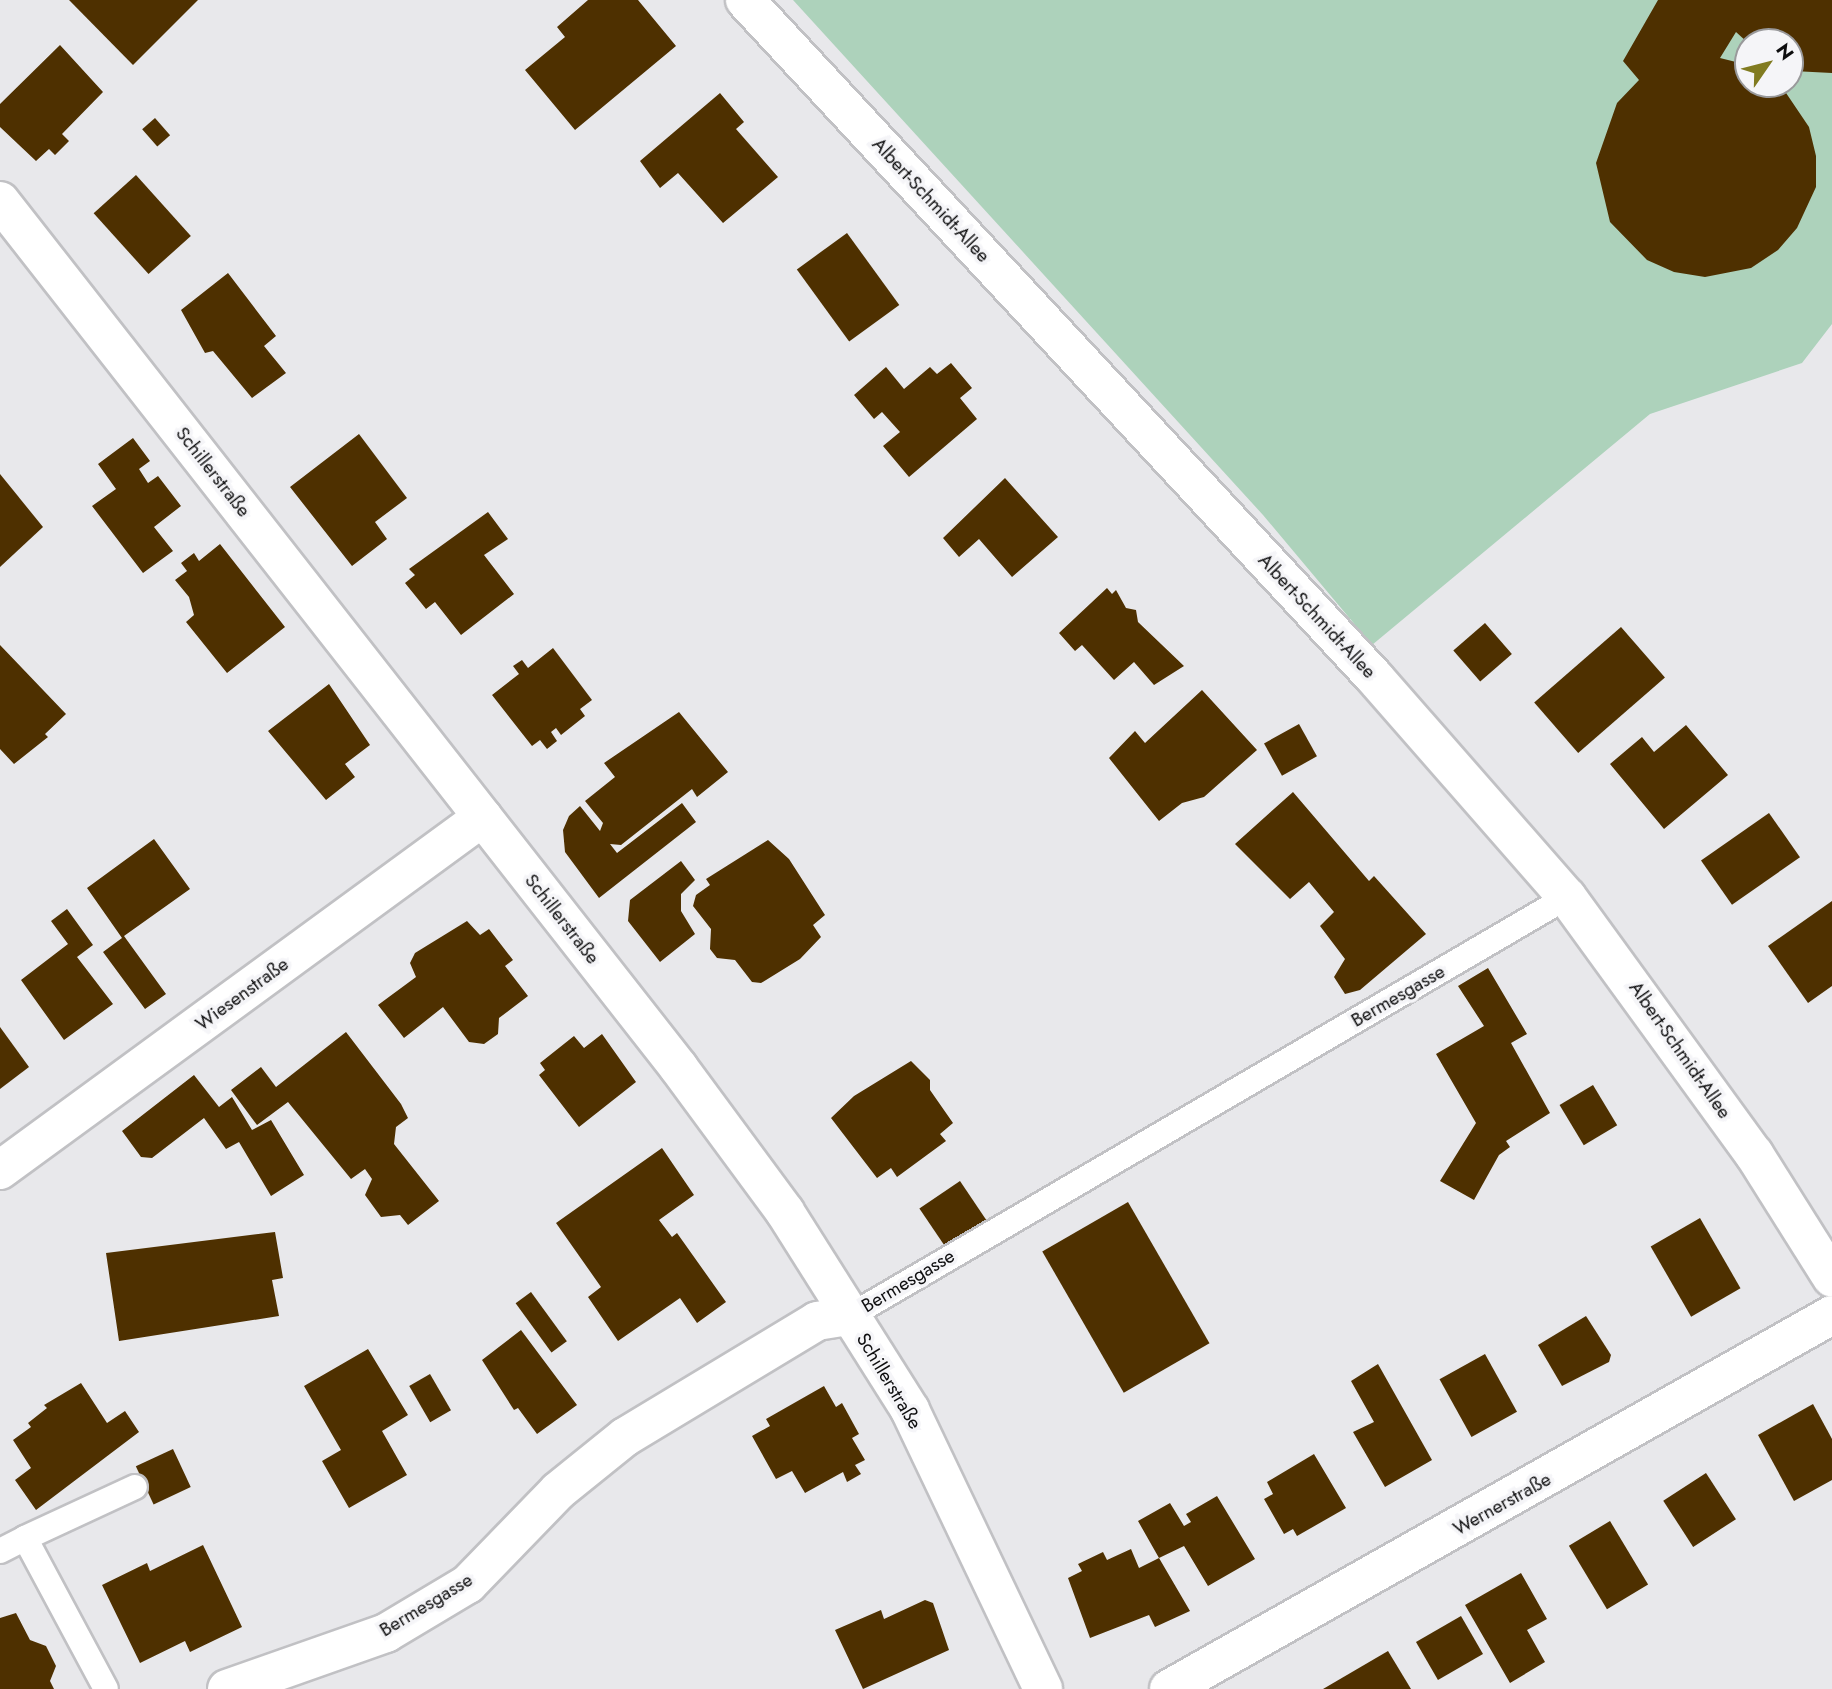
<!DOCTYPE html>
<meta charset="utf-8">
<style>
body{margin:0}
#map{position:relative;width:1832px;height:1689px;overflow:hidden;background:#e8e8eb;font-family:Jost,sans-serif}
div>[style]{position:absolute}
.green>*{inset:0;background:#add2bb}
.building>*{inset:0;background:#4e3000;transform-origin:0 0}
.roads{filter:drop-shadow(2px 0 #c1c1c4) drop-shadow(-2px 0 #c1c1c4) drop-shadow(0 2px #c1c1c4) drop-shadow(0 -2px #c1c1c4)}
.service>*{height:24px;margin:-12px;padding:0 12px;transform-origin:12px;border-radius:12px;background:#fff}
.minor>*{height:38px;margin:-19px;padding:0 19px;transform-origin:19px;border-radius:19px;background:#fff}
span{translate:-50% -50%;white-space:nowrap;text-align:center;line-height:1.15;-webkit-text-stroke:7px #f5f5f8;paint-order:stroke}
.street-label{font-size:19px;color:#0e0e0f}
.north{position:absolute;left:1734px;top:28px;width:70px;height:70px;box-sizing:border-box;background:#f5f5f8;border:2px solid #99999b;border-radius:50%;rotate:55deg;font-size:19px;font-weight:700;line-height:28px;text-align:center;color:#0e0e0f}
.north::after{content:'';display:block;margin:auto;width:24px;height:32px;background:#817b21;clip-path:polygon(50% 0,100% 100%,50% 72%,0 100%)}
</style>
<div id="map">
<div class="green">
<div style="clip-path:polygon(evenodd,793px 0,1832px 0,1832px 324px,1802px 363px,1650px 414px,1372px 645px,1263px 515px,793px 0,1748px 42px,1790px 42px,1790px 84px,1748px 84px,1748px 42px)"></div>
</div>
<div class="building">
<div style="clip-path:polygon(69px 0,198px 0,133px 65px)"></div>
<div style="clip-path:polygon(588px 0,638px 0,676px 46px,575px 130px,525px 70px,565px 37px,557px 27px)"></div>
<div style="clip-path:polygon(1658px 0,1832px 0,1832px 73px,1793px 71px,1790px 42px,1747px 42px,1736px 32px,1720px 58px,1748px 65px,1748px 84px,1782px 87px,1809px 127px,1816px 156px,1816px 187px,1797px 228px,1778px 250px,1751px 268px,1705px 277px,1674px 272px,1647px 260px,1610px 222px,1596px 163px,1617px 103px,1639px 80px,1623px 61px)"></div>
<div style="clip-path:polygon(60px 45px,103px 92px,62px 134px,69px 141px,55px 155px,49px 149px,36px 161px,0 127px,0 104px)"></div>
<div style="clip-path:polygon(720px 93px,744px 122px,736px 129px,778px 177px,723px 223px,678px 173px,660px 188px,640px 161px)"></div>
<div style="left:155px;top:118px;width:23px;height:17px;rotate:49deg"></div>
<div style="left:136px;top:175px;width:82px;height:57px;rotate:48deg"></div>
<div style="left:847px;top:233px;width:89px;height:62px;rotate:54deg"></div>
<div style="clip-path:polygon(228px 273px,276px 336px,264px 346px,286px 373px,252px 398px,213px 351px,205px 353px,181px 310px)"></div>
<div style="clip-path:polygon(951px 363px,972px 388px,960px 398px,977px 419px,909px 477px,883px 446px,900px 432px,882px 412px,874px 419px,854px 395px,886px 367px,904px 389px,930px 367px,937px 374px)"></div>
<div style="clip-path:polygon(359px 434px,407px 498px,375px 522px,387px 539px,352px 566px,290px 487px)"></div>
<div style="clip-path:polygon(133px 438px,150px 461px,139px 469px,148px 483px,158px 476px,181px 506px,154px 527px,173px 551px,143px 573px,92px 506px,116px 489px,98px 464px)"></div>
<div style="clip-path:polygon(0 474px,43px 527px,0 567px)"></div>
<div style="clip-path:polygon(1005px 478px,1058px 537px,1012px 577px,979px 539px,959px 557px,943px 538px)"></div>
<div style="clip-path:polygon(488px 512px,508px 539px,484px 555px,514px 594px,461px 635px,435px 602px,426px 609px,405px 583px,415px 575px,409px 569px)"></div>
<div style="clip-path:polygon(220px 544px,285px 627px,227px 673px,186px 622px,194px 615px,189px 597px,175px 580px,187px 571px,181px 563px,194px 553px,199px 561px)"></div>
<div style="clip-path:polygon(1107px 588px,1112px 594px,1116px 590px,1126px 608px,1136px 610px,1138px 622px,1184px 666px,1154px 685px,1134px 662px,1114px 680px,1082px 645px,1075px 651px,1059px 633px)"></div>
<div style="left:1485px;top:623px;width:41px;height:42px;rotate:49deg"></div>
<div style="left:1621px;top:627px;width:67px;height:115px;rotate:49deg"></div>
<div style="clip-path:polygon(0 645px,66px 714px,45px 734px,48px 737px,14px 764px,0 749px)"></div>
<div style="clip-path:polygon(553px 648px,592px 700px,580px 709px,585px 716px,561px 735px,556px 728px,551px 732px,557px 741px,547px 749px,540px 740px,532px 746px,492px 695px,519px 674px,513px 666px,522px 660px,528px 668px)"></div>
<div style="clip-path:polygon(329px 684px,370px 745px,345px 764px,355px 777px,326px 800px,268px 731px)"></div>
<div style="clip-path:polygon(1202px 690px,1257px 750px,1204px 797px,1182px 803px,1159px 821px,1109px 758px,1135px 731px,1145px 743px)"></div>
<div style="clip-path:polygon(679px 712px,728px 772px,697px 797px,692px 789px,621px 845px,610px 844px,617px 853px,682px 803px,696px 822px,599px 898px,565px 852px,563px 830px,569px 816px,580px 806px,600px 831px,603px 823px,585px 801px,615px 777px,604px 763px)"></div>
<div style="left:1299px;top:724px;width:37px;height:40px;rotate:61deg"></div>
<div style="clip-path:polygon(1686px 725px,1728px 775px,1664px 829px,1610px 764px,1642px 737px,1654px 752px)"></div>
<div style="clip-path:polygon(1293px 792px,1369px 881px,1374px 876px,1426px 934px,1360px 990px,1345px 994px,1334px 977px,1345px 959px,1320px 926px,1334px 912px,1309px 882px,1290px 899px,1235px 844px)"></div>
<div style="left:1769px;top:813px;width:54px;height:83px;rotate:55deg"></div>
<div style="clip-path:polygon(154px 839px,190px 889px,124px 936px,166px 994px,145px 1009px,103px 952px,122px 938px,87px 888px)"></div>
<div style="clip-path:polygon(768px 840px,789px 859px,825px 915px,813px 925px,821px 937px,800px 959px,761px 983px,752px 982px,735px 960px,717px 958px,710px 949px,711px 929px,693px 906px,696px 895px,710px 885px,706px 879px)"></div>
<div style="clip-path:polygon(681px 861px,695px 880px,681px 894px,681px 911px,695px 934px,660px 962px,628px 921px,630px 900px)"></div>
<div style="clip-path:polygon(1832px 901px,1832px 986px,1808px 1003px,1768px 946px)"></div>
<div style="clip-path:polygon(67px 909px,93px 945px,77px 957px,113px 1004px,64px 1040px,21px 980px,68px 944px,51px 921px)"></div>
<div style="clip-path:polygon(467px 921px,480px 935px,489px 929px,513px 960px,505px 966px,528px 996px,499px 1018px,498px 1034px,484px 1044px,469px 1042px,443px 1007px,404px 1038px,378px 1005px,416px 977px,410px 963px,415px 953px)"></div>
<div style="clip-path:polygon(1488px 968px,1527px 1034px,1511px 1043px,1550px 1113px,1506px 1141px,1510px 1147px,1499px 1155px,1474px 1200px,1440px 1181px,1476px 1123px,1436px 1054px,1484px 1026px,1458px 986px)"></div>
<div style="clip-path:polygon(0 1027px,29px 1067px,0 1089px)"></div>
<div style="clip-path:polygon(346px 1032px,401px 1104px,408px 1118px,396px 1127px,394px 1144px,439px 1201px,408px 1225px,400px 1215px,381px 1217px,365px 1195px,372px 1179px,365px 1169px,351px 1179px,288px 1102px,257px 1125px,231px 1090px,261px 1067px,276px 1087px)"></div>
<div style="clip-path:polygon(602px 1034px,636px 1082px,579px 1127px,539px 1075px,545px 1070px,540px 1063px,574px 1036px,584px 1048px)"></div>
<div style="clip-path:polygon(911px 1061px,930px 1080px,930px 1090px,953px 1123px,940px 1134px,946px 1141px,897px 1177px,891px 1168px,877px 1178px,831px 1118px,854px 1096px)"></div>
<div style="clip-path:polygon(194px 1075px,219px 1107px,232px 1097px,252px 1130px,271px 1120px,304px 1175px,271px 1196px,239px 1142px,226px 1149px,204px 1118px,152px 1158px,141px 1157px,122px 1131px)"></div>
<div style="left:1593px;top:1085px;width:47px;height:39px;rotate:59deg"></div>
<div style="clip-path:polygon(662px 1148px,694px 1195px,659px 1220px,672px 1237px,677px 1233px,726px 1302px,697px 1323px,680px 1298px,618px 1341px,588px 1297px,601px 1287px,556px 1223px)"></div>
<div style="left:960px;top:1181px;width:50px;height:49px;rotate:56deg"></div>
<div style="left:1128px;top:1202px;width:163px;height:99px;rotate:60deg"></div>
<div style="left:1700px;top:1218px;width:81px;height:57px;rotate:60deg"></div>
<div style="clip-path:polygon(275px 1232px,283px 1278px,272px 1280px,279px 1316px,119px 1341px,106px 1253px)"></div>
<div style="left:531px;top:1292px;width:61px;height:19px;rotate:54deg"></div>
<div style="clip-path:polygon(1586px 1316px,1611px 1355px,1609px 1362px,1562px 1386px,1538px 1345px)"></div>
<div style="clip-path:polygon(521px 1330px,577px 1405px,537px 1434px,518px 1408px,514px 1410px,482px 1360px)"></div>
<div style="clip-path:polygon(368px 1349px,408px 1415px,382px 1431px,407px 1475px,349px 1508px,322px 1461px,341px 1450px,304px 1386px)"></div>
<div style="left:1485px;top:1354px;width:66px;height:52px;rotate:61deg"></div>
<div style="clip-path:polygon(1378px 1364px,1432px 1460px,1385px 1487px,1353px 1432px,1374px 1422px,1351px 1381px)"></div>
<div style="left:430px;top:1374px;width:42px;height:24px;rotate:60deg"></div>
<div style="clip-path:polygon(81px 1383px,107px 1423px,125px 1411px,139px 1432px,36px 1510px,15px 1480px,31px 1468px,13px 1440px,31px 1427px,28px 1423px,47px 1408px,44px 1405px)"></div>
<div style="clip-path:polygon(824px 1386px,836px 1407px,842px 1403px,859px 1434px,852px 1438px,865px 1460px,855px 1465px,861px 1474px,847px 1482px,843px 1472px,805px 1493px,792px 1471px,776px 1479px,752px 1436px,770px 1426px,766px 1419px)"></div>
<div style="clip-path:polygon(1813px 1404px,1832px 1439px,1832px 1480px,1794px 1501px,1758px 1435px)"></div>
<div style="left:173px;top:1449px;width:42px;height:41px;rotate:65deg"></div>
<div style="clip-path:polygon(1314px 1454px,1346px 1508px,1297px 1536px,1293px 1529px,1284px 1534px,1264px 1499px,1273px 1494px,1267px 1482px)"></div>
<div style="left:1706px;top:1473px;width:55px;height:51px;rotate:57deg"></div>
<div style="clip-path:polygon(1217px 1496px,1255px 1559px,1208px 1586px,1184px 1546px,1159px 1558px,1138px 1521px,1170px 1503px,1184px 1526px,1191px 1522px,1186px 1514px)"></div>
<div style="left:1610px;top:1521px;width:74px;height:48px;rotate:59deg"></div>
<div style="clip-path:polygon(203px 1545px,242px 1627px,190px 1652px,185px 1641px,140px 1663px,102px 1585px,147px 1563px,150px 1571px)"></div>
<div style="clip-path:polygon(1131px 1549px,1139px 1568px,1159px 1558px,1190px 1611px,1155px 1627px,1149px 1615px,1090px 1638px,1068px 1578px,1082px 1571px,1078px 1564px,1103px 1552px,1107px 1560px)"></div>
<div style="clip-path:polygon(1521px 1573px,1547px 1619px,1527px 1630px,1545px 1662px,1510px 1683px,1465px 1605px)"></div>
<div style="clip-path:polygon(925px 1600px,933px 1603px,949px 1650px,863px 1689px,835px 1630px,881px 1610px,884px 1619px)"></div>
<div style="clip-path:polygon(16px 1613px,30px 1640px,46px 1646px,56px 1666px,50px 1681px,54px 1689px,0 1689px,0 1618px)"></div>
<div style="left:1461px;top:1616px;width:44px;height:52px;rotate:60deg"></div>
<div style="clip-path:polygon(1388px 1651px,1411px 1689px,1323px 1689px)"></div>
</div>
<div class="roads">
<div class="service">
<div style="left:850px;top:1316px;width:830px;rotate:-30.3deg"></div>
<div style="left:25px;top:1538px;width:121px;rotate:-24.9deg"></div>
<div style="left:0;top:1551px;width:28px;rotate:-27deg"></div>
<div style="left:25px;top:1538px;width:171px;rotate:61.8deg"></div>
</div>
<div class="minor">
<div style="left:745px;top:0;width:926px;rotate:47.1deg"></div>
<div style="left:1375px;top:678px;width:291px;rotate:48.8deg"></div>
<div style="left:1567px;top:897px;width:318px;rotate:54deg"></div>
<div style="left:1754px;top:1154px;width:146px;rotate:57.8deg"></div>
<div style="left:0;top:201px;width:1101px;rotate:51.93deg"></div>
<div style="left:679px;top:1068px;width:179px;rotate:53.6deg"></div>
<div style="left:785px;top:1212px;width:234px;rotate:57.7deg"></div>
<div style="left:910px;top:1410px;width:309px;rotate:64.5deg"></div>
<div style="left:0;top:1170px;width:598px;rotate:-36.16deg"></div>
<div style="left:227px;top:1689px;width:169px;rotate:-19.4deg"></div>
<div style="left:386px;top:1633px;width:96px;rotate:-30.9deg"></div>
<div style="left:468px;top:1584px;width:129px;rotate:-45.9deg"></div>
<div style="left:558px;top:1491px;width:86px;rotate:-38.9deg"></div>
<div style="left:625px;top:1437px;width:224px;rotate:-31.1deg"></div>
<div style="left:817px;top:1321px;width:33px;rotate:-9deg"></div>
<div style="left:1169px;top:1689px;width:761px;rotate:-29.43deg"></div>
</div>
</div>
<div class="street-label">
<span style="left:931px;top:200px;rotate:47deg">Albert-Schmidt-Allee</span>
<span style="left:213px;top:472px;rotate:52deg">Schillerstraße</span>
<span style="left:1317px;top:616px;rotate:47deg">Albert-Schmidt-Allee</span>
<span style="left:562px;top:919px;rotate:52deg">Schillerstraße</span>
<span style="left:242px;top:994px;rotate:-36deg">Wiesenstraße</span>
<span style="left:1398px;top:996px;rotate:-30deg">Bermesgasse</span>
<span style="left:1680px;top:1050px;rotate:55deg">Albert-Schmidt-Allee</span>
<span style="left:908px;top:1281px;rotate:-31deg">Bermesgasse</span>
<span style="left:889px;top:1381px;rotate:59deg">Schillerstraße</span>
<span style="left:1502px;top:1504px;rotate:-29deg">Wernerstraße</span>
<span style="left:426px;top:1605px;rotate:-31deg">Bermesgasse</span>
</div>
<div class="north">N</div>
</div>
